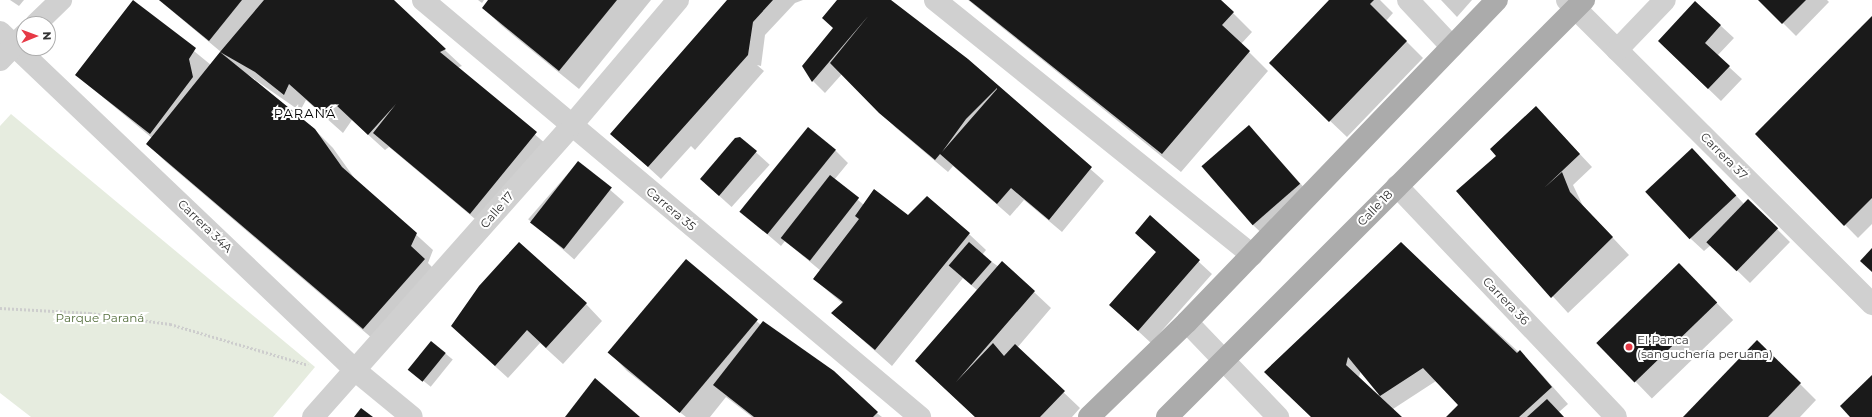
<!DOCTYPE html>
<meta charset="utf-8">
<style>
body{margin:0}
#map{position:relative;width:1872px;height:417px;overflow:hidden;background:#fff;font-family:Montserrat,sans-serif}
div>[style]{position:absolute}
.green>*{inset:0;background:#e6ecdf}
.shadow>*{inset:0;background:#0003;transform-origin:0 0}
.building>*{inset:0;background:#1a1a1a;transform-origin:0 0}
.path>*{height:2.5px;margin-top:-1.25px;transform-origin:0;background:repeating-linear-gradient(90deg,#cdcdcd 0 2px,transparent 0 4px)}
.minor>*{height:22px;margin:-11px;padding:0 11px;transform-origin:11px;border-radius:11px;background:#d0d0d0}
.major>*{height:22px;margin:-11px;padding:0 11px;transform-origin:11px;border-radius:11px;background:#ababab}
.dots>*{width:11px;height:11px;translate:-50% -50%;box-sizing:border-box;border:2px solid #fff;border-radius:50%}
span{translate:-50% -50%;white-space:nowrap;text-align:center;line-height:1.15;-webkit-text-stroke:4px #fff;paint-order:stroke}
.street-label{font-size:12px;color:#333}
.park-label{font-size:12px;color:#56703f}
.poi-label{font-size:12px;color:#333}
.left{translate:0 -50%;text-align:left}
.neighbourhood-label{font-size:13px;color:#000;letter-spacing:1px}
.north{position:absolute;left:16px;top:16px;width:40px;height:40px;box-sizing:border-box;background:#fff;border:1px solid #adadad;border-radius:50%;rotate:89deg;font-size:11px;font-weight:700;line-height:16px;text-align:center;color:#333}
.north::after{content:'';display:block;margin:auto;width:14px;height:18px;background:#e63946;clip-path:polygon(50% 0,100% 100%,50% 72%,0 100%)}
</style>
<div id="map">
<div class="green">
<div style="clip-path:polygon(11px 114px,315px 367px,273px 417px,31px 417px,0 393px,0 126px)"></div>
</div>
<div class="shadow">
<div style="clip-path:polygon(10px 0,24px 0,19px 6px)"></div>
<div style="clip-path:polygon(159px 0,391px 0,462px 66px,457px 68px,553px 150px,487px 229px,389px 147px,385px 150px,352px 120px,343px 133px,306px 100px,300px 111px,247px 74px,314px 129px,333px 148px,355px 179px,433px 250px,428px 263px,441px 276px,380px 345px,166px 162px,147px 144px,152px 138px,76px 75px,133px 1px,211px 65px,221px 52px)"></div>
<div style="clip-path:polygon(478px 0,484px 0,482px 3px)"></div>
<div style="clip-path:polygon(489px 0,651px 0,579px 89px,502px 26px,483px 8px)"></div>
<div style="clip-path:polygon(729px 0,803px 0,795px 3px,765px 35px,761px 66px,757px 65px,764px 71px,695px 150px,691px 146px,661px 179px,612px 134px)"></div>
<div style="clip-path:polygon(838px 0,889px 0,940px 38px,1104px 181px,1062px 232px,1024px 200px,1010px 216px,953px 166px,948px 172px,896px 128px,842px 74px,825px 93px,813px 81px,834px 29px)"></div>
<div style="clip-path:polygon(968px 0,1220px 0,1252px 32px,1241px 44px,1268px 71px,1181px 172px)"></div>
<div style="clip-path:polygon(1330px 0,1380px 0,1393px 13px,1386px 21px,1423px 58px,1347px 137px,1287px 80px)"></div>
<div style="clip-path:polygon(1441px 0,1472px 0,1457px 17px)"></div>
<div style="clip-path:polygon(1760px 0,1827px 0,1829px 2px,1796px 36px)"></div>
<div style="clip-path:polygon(1695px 2px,1734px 38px,1717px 56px,1742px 79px,1721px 101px,1672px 54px)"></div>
<div style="clip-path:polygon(1872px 18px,1872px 224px,1858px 238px,1756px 134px)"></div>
<div style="clip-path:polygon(1548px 120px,1592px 167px,1573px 185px,1583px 206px,1629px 255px,1568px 313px,1457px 191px)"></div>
<div style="clip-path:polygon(1249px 126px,1316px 201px,1270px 241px,1253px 225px)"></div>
<div style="left:740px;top:138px;width:40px;height:57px;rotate:42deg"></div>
<div style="clip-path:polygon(835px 150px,848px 163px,834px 180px,864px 205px,969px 234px,986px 250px,982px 255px,1034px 292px,1051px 308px,1017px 348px,1080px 408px,1072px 417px,975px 417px,916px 361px,978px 291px,963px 278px,892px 366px,832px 313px,843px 304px,814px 279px,821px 271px,785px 241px,781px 246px,741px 212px)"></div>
<div style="left:578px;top:162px;width:61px;height:76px;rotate:41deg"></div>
<div style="clip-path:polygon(1705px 163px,1744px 204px,1748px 200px,1790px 242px,1750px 283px,1711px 245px,1704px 251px,1691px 239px)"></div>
<div style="clip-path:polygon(1150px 217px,1212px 274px,1151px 343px,1110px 305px,1157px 252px)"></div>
<div style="clip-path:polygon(evenodd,1401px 244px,1536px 368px,1568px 404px,1559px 412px,1563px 417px,1447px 417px,1460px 406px,1436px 381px,1393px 409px,1400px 417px,1312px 417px,1265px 372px,1401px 244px,1361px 370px,1379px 393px,1378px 395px,1359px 377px,1361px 370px)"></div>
<div style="clip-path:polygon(686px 261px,761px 325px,882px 417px,752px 417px,726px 397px,710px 417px,686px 417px,627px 371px,611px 354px)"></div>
<div style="left:1679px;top:264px;width:78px;height:113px;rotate:46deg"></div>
<div style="clip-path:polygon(586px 304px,602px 321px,563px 364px,540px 343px,508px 378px,465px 339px)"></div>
<div style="clip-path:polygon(1757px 341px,1816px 400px,1800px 417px,1684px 417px)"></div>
<div style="left:431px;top:342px;width:28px;height:35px;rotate:39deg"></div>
</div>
<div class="building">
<div style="clip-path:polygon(133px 0,196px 48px,189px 59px,193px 77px,150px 134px,75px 75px)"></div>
<div style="clip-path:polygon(159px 0,242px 0,209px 41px)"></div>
<div style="clip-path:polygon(264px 0,394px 0,446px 49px,440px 52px,537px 132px,470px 214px,373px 133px,396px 104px,368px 135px,335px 104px,326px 117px,289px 84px,284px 95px,255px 72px,220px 52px,315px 129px,342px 167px,417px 233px,411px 246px,425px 259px,363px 329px,146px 144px,220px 52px)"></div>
<div style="clip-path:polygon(488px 0,617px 0,559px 71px,482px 8px)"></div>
<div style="clip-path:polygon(727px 0,773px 0,753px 22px,748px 55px,648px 167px,610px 134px)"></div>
<div style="clip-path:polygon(evenodd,837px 0,891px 0,968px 59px,1092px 167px,1049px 220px,1011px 188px,997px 204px,940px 154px,935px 160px,879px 113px,830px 63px,869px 15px,812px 82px,802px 66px,833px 28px,822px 18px,837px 0,997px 88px,997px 89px,942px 152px,966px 119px,997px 88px)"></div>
<div style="clip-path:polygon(969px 0,1221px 0,1234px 12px,1222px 25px,1250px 51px,1162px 154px)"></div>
<div style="clip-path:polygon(1329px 0,1374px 0,1370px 4px,1407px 41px,1329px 122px,1269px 63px)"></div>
<div style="clip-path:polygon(1758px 0,1806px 0,1782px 24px)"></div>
<div style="clip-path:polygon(1695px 1px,1721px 25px,1705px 43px,1730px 66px,1708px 89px,1658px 41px)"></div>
<div style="clip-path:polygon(1872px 16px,1872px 198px,1844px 226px,1755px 134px)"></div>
<div style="clip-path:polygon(1536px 106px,1580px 154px,1544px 188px,1562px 172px,1570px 192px,1613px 237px,1551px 298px,1456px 191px,1496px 156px,1490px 149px)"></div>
<div style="left:1249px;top:125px;width:78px;height:63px;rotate:49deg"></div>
<div style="left:808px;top:127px;width:36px;height:109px;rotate:39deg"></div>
<div style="clip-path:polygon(740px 137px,757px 151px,719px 196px,700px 179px,735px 138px)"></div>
<div style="left:1692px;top:148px;width:65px;height:64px;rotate:47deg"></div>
<div style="left:578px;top:161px;width:43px;height:78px;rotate:38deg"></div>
<div style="left:830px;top:175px;width:37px;height:80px;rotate:38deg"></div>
<div style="clip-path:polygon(874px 189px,908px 215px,927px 196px,970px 233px,875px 350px,831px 313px,843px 302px,813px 279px,859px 219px,855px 216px)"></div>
<div style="left:1748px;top:199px;width:42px;height:60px;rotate:44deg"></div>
<div style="clip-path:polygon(1150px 215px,1200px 260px,1138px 331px,1109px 305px,1156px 252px,1135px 233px)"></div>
<div style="clip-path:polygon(519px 242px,587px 303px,546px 348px,527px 330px,495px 366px,451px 326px,479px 286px)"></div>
<div style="left:969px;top:242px;width:30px;height:31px;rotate:41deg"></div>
<div style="clip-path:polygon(1401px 242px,1517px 353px,1520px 350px,1552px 387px,1519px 417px,1446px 417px,1458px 405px,1423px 368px,1380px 396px,1348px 357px,1346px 365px,1402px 417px,1311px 417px,1264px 372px)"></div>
<div style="clip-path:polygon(1872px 248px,1872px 272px,1860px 261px)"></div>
<div style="left:686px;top:259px;width:94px;height:122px;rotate:40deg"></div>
<div style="clip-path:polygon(1002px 261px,1035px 291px,956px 382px,993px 343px,1004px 356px,1015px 344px,1065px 391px,1040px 417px,975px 417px,915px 361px)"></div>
<div style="left:1679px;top:263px;width:55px;height:115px;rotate:46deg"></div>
<div style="clip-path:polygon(763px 321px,834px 371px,878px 412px,873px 417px,754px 417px,713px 385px)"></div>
<div style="clip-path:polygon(1757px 340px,1801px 383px,1768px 417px,1683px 417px)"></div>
<div style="left:431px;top:341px;width:19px;height:37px;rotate:39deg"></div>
<div style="clip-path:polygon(1872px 375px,1872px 417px,1850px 417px,1840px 406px)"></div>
<div style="clip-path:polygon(595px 378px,640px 417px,565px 417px)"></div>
<div style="clip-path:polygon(1547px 399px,1564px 417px,1527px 417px)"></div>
<div style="clip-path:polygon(361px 408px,373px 417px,354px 417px)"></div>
</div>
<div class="path">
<div style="left:0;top:308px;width:90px;rotate:3.2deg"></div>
<div style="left:90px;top:313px;width:81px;rotate:7.8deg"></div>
<div style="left:170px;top:324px;width:144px;rotate:16.5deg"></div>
</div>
<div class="minor">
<div style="left:423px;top:0;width:649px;rotate:40deg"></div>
<div style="left:935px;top:0;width:407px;rotate:38.8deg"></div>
<div style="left:1408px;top:0;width:64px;rotate:46.9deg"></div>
<div style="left:1567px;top:0;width:431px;rotate:44.9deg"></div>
<div style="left:36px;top:24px;width:35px;rotate:-44deg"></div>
<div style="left:0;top:32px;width:492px;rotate:43.6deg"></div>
<div style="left:356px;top:371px;width:72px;rotate:39.4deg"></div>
<div style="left:1617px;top:50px;width:69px;rotate:-46.2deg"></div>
<div style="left:0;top:60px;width:35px;rotate:-46deg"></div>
<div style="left:1397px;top:186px;width:318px;rotate:46.5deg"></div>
<div style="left:1187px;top:322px;width:132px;rotate:46.2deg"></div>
<div style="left:313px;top:417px;width:390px;rotate:-48.4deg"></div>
<div style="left:572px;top:125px;width:164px;rotate:-49.7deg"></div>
</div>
<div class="major">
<div style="left:1089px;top:417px;width:136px;rotate:-44.1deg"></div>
<div style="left:1187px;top:322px;width:447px;rotate:-46.1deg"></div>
<div style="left:1167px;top:417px;width:590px;rotate:-45deg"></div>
</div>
<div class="dots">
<div style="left:1629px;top:347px;background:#e63946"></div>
</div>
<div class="street-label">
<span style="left:1724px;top:156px;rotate:45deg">Carrera 37</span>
<span style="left:1375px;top:208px;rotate:-46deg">Calle 18</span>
<span style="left:671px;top:209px;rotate:40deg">Carrera 35</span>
<span style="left:497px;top:210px;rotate:-49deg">Calle 17</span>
<span style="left:205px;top:226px;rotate:44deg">Carrera 34A</span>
<span style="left:1506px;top:301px;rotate:46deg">Carrera 36</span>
</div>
<div class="park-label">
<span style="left:100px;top:318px">Parque Paraná</span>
</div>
<div class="poi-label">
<span class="left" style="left:1637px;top:347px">El Panca<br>(sanguchería peruana)</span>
</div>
<div class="neighbourhood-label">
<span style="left:305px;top:113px">PARANÁ</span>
</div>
<div class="north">N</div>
</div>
